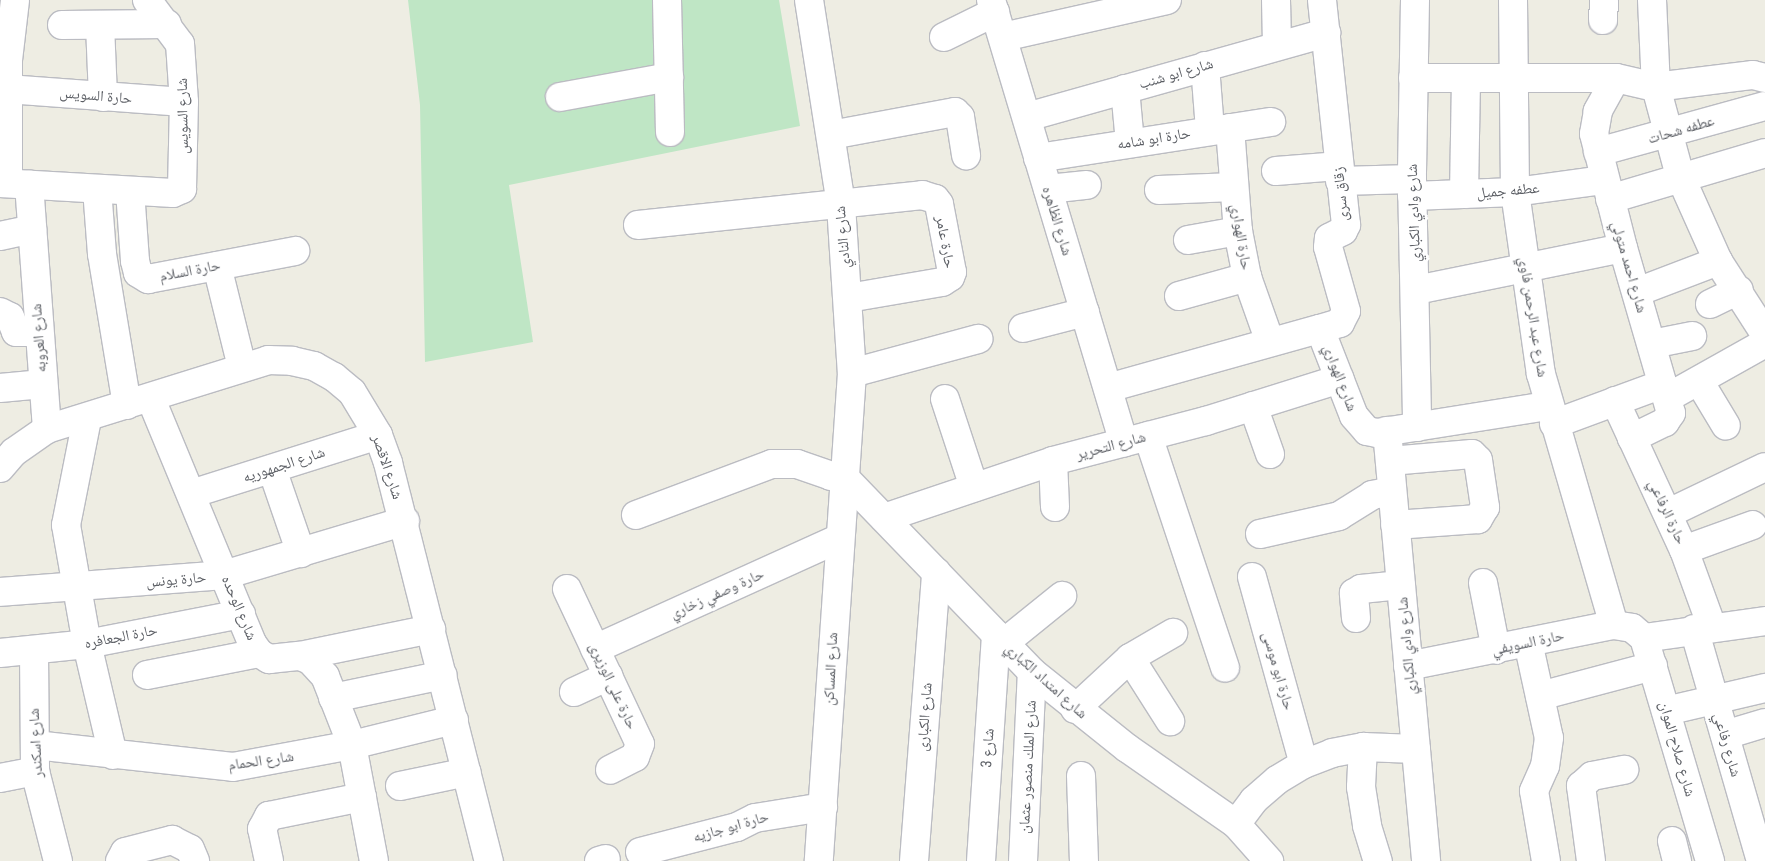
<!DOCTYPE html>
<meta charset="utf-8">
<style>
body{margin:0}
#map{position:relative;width:1765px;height:861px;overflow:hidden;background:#eeede3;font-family:"Roboto Condensed","Noto Naskh Arabic",sans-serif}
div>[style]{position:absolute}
.green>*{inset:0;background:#bfe6c5}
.roads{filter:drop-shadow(1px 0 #bbbcc2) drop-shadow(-1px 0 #bbbcc2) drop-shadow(0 1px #bbbcc2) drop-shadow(0 -1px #bbbcc2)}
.minor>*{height:28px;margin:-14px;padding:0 14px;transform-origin:14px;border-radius:14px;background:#fff}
span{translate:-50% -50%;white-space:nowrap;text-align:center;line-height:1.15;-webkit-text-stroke:5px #fff;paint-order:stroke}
.street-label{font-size:15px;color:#5b5e64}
</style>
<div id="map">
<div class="green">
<div style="clip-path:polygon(408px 0,779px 0,800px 126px,509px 185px,533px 342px,425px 362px,420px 105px)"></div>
</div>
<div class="roads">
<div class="minor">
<div style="left:667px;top:0;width:132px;rotate:88.7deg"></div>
<div style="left:809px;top:0;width:207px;rotate:81.1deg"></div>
<div style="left:841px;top:205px;width:168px;rotate:86.3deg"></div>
<div style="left:852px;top:373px;width:489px;rotate:93.9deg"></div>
<div style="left:991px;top:0;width:462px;rotate:73.3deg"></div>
<div style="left:1276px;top:0;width:45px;rotate:88.7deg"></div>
<div style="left:1415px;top:0;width:179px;rotate:91deg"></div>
<div style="left:1412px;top:179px;width:248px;rotate:88.8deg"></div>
<div style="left:1513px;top:0;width:192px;rotate:89.4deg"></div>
<div style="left:1515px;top:192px;width:184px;rotate:81.9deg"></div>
<div style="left:1541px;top:374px;width:261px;rotate:73.8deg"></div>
<div style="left:1652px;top:0;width:87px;rotate:87.4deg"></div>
<div style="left:1656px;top:87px;width:92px;rotate:74.9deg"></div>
<div style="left:1680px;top:176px;width:93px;rotate:65.9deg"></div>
<div style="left:1718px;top:261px;width:87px;rotate:57.2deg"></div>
<div style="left:1603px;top:20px;width:20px;rotate:-87deg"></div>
<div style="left:62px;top:25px;width:105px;rotate:-0.5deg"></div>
<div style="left:100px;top:25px;width:72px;rotate:87.6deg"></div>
<div style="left:944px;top:37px;width:57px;rotate:-26.1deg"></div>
<div style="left:1003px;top:37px;width:168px;rotate:-12.7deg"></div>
<div style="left:1205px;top:66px;width:64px;rotate:85.5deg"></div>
<div style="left:1413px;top:78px;width:203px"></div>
<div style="left:1616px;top:78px;width:40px;rotate:13deg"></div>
<div style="left:1655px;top:87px;width:99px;rotate:-7deg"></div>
<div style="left:1753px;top:75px;width:12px;rotate:14deg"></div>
<div style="left:1616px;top:78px;width:38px;rotate:119deg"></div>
<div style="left:1598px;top:111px;width:23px;rotate:100deg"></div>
<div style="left:1594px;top:134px;width:118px;rotate:75.7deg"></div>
<div style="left:1623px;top:248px;width:172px;rotate:73.8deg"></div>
<div style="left:1671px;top:413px;width:11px;rotate:124deg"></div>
<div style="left:1665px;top:422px;width:37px;rotate:154deg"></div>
<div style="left:7px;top:89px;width:177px;rotate:4.2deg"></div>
<div style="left:1125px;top:89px;width:54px;rotate:84.7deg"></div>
<div style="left:560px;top:97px;width:111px;rotate:-10.4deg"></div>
<div style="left:1027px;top:117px;width:311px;rotate:-15.7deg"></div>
<div style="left:1230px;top:128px;width:103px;rotate:85.6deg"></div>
<div style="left:1238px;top:231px;width:47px;rotate:78.9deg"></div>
<div style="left:1247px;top:277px;width:69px;rotate:70.5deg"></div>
<div style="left:831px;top:135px;width:126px;rotate:-10.5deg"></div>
<div style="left:955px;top:112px;width:7px;rotate:45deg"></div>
<div style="left:960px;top:117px;width:39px;rotate:81deg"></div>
<div style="left:1598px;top:152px;width:173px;rotate:-15.4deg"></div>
<div style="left:1038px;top:158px;width:236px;rotate:-8.8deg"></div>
<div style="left:1276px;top:171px;width:63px;rotate:-4.5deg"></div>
<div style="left:1340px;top:181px;width:72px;rotate:-1.6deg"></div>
<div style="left:0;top:183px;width:173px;rotate:3.3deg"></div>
<div style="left:173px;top:193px;width:10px;rotate:-24deg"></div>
<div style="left:182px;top:189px;width:87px;rotate:-88.7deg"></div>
<div style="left:184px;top:102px;width:58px;rotate:-93.9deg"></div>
<div style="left:180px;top:44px;width:55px;rotate:-126.9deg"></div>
<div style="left:8px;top:183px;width:123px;rotate:-90deg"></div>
<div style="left:8px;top:60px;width:60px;rotate:-83.3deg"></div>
<div style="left:97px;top:189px;width:65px;rotate:85.6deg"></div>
<div style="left:102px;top:254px;width:153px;rotate:80.6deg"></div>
<div style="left:1048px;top:189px;width:39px;rotate:-6deg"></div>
<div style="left:1159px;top:190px;width:75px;rotate:-2.3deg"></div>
<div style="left:130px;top:191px;width:70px;rotate:85.9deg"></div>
<div style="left:135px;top:261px;width:12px;rotate:76deg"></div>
<div style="left:138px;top:273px;width:12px;rotate:31deg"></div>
<div style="left:148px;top:279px;width:150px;rotate:-10.8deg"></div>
<div style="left:1464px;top:194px;width:113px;rotate:-89deg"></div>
<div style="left:1412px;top:196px;width:103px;rotate:-2.2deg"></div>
<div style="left:1515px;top:192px;width:90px;rotate:-7.7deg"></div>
<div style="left:1610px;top:199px;width:162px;rotate:-16.5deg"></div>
<div style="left:638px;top:225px;width:286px;rotate:-6deg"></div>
<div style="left:922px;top:195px;width:14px;rotate:17deg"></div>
<div style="left:935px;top:199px;width:6px;rotate:51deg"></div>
<div style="left:939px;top:204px;width:69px;rotate:79.2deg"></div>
<div style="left:952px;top:272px;width:5px;rotate:112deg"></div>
<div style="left:950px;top:277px;width:9px;rotate:148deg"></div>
<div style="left:942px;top:282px;width:95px;rotate:170.3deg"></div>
<div style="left:0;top:236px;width:33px;rotate:-12deg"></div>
<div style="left:1188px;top:240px;width:51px;rotate:-10.2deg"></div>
<div style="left:217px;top:266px;width:104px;rotate:76.1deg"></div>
<div style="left:1416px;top:290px;width:211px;rotate:-11.5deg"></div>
<div style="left:1637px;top:292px;width:87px;rotate:-20.9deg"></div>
<div style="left:1179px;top:296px;width:71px;rotate:-15.6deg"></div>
<div style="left:1710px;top:304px;width:32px;rotate:-26deg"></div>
<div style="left:0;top:312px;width:11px;rotate:27deg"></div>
<div style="left:10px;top:317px;width:16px;rotate:68deg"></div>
<div style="left:16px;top:332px;width:23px"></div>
<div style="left:1023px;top:328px;width:64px;rotate:-14.5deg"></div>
<div style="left:1320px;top:329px;width:21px;rotate:-17deg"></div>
<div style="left:1340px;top:323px;width:13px;rotate:-63deg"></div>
<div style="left:1346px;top:311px;width:66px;rotate:-105.7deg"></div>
<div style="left:1328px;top:247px;width:9px;rotate:-84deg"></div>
<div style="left:1329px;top:238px;width:16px;rotate:-27deg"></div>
<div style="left:1343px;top:231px;width:7px;rotate:-63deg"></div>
<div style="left:1346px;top:225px;width:226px;rotate:-96.1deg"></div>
<div style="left:1652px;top:344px;width:41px;rotate:-11.3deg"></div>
<div style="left:852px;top:373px;width:131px;rotate:-15.1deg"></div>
<div style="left:1699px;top:381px;width:52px;rotate:59deg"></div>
<div style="left:0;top:388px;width:43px;rotate:-5.3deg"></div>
<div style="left:1108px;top:388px;width:220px;rotate:-15.6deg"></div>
<div style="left:1320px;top:329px;width:93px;rotate:68.7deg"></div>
<div style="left:1354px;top:416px;width:20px;rotate:49deg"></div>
<div style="left:1367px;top:431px;width:10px;rotate:11deg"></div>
<div style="left:1377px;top:433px;width:173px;rotate:-9deg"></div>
<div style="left:1667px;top:398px;width:112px;rotate:-29.3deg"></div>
<div style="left:151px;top:399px;width:264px;rotate:67.5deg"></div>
<div style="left:252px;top:643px;width:12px;rotate:55deg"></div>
<div style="left:259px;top:653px;width:12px;rotate:31deg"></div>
<div style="left:269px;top:659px;width:31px;rotate:-6deg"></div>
<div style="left:300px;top:656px;width:11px;rotate:22deg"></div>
<div style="left:310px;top:660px;width:22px;rotate:47deg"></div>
<div style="left:325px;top:676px;width:74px;rotate:68.6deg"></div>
<div style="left:352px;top:745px;width:118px;rotate:79.3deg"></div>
<div style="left:945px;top:399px;width:93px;rotate:71.8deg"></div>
<div style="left:1615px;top:401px;width:164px;rotate:65.2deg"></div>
<div style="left:1684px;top:550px;width:82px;rotate:70deg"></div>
<div style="left:1253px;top:406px;width:51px;rotate:70.5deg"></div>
<div style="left:87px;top:419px;width:108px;rotate:101.2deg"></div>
<div style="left:66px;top:525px;width:121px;rotate:80deg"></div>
<div style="left:87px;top:644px;width:114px;rotate:76.8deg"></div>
<div style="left:1554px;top:424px;width:116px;rotate:-20.2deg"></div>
<div style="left:47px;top:429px;width:232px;rotate:-17.3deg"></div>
<div style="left:268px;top:360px;width:24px;rotate:2deg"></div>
<div style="left:292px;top:361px;width:23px;rotate:13deg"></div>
<div style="left:314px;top:366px;width:23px;rotate:29deg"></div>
<div style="left:334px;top:377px;width:23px;rotate:40deg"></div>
<div style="left:352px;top:392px;width:50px;rotate:58.8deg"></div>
<div style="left:378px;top:435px;width:30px;rotate:70deg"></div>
<div style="left:388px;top:463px;width:411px;rotate:75.8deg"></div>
<div style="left:1387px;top:431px;width:432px;rotate:84.8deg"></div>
<div style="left:1148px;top:436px;width:244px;rotate:71.6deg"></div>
<div style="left:1053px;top:461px;width:46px;rotate:87.5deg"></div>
<div style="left:1390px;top:461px;width:82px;rotate:-4.9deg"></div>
<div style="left:1472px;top:454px;width:8px;rotate:45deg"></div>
<div style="left:1478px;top:460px;width:48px;rotate:81.5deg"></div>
<div style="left:1485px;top:507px;width:14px;rotate:120deg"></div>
<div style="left:1478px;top:519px;width:83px;rotate:175.9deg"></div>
<div style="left:0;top:468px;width:21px;rotate:-49deg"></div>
<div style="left:14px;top:452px;width:40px;rotate:-34.9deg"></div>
<div style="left:47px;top:429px;width:245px;rotate:-94.2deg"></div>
<div style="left:272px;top:469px;width:89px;rotate:71deg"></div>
<div style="left:844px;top:477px;width:271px;rotate:46deg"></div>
<div style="left:1032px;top:672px;width:122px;rotate:38.7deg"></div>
<div style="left:1127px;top:748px;width:133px;rotate:34.9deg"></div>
<div style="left:1236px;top:824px;width:50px;rotate:48.3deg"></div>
<div style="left:191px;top:494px;width:196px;rotate:-17.5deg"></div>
<div style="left:1669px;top:513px;width:106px;rotate:-25.6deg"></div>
<div style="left:636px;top:515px;width:145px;rotate:-20.6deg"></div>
<div style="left:772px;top:464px;width:25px"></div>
<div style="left:797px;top:464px;width:36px;rotate:19deg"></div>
<div style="left:831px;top:476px;width:13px;rotate:4deg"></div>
<div style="left:884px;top:518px;width:178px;rotate:-18.6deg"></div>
<div style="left:1053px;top:461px;width:158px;rotate:-14.7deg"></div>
<div style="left:1206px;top:421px;width:140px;rotate:-17.4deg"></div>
<div style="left:1260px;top:534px;width:81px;rotate:-12.8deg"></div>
<div style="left:1339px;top:516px;width:39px;rotate:-32deg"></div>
<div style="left:1372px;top:495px;width:20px;rotate:-11deg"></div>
<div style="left:1684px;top:550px;width:73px;rotate:-19.9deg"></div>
<div style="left:1252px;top:577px;width:194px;rotate:74.5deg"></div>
<div style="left:1483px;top:583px;width:68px;rotate:79deg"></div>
<div style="left:567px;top:589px;width:171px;rotate:64.8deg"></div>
<div style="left:640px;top:744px;width:14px;rotate:111deg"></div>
<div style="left:635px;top:757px;width:28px;rotate:153deg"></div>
<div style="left:0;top:592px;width:225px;rotate:-4.3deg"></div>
<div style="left:224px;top:575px;width:189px;rotate:-16.6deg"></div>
<div style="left:1356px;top:618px;width:25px;rotate:-95deg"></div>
<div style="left:1354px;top:593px;width:8px;rotate:-30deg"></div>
<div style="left:1361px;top:589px;width:40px;rotate:-5.7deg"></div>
<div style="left:1694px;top:629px;width:241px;rotate:73.9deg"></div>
<div style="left:1644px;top:638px;width:233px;rotate:73.5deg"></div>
<div style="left:1644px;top:638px;width:122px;rotate:-8deg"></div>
<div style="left:1528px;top:642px;width:98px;rotate:77.7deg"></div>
<div style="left:1549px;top:738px;width:28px;rotate:98deg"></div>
<div style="left:1545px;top:766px;width:27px;rotate:114deg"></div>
<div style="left:1534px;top:791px;width:71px;rotate:80.3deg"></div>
<div style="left:1004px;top:643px;width:75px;rotate:-39deg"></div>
<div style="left:595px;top:649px;width:267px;rotate:-24.4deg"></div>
<div style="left:34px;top:652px;width:119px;rotate:89.5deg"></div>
<div style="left:35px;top:771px;width:93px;rotate:75.7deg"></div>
<div style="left:0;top:653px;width:87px;rotate:-5.9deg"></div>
<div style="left:87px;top:644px;width:157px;rotate:-11deg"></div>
<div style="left:300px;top:656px;width:134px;rotate:-11.6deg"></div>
<div style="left:1130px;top:658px;width:75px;rotate:57.6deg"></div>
<div style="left:1408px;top:666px;width:210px;rotate:-11.3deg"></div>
<div style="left:1614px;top:625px;width:18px;rotate:9deg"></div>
<div style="left:1632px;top:628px;width:16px;rotate:40deg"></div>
<div style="left:147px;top:675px;width:114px;rotate:-11.1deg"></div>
<div style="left:574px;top:692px;width:38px;rotate:-25deg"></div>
<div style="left:1540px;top:696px;width:117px;rotate:-14.9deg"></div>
<div style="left:333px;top:698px;width:112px;rotate:-11.8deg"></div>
<div style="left:1075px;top:709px;width:75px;rotate:-42.8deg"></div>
<div style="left:1130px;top:658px;width:50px;rotate:-30.2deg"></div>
<div style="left:1666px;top:711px;width:102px;rotate:-13.1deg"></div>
<div style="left:1725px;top:735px;width:42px;rotate:-16.7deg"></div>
<div style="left:35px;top:745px;width:199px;rotate:6.3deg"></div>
<div style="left:233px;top:767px;width:121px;rotate:-10.5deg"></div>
<div style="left:352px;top:745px;width:105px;rotate:-13.8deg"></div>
<div style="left:1363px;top:747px;width:40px;rotate:92.9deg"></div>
<div style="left:1361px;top:787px;width:39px;rotate:81deg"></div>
<div style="left:1367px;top:826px;width:37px;rotate:73deg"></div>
<div style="left:1081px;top:776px;width:85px;rotate:88deg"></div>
<div style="left:0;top:778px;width:36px;rotate:-11deg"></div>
<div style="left:400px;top:786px;width:68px;rotate:-11.8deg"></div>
<div style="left:1236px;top:824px;width:30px;rotate:-53deg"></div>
<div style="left:1254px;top:800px;width:30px;rotate:-41deg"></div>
<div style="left:1277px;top:780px;width:31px;rotate:-31deg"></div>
<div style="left:1304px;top:764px;width:30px;rotate:-21deg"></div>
<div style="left:1332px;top:753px;width:32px;rotate:-11deg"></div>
<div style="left:1363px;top:747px;width:53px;rotate:2.2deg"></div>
<div style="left:1672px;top:841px;width:21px;rotate:76deg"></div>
<div style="left:640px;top:852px;width:100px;rotate:-14.5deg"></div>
<div style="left:737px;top:827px;width:20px;rotate:-27deg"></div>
<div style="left:755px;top:818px;width:69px;rotate:-9.2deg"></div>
<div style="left:120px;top:861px;width:10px;rotate:-61deg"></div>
<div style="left:125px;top:852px;width:49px;rotate:-14.3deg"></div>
<div style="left:172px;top:840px;width:20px;rotate:27deg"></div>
<div style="left:190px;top:849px;width:13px;rotate:67deg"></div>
<div style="left:269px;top:861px;width:33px;rotate:-102deg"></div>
<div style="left:262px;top:829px;width:15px;rotate:-62deg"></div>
<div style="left:269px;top:816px;width:95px;rotate:-11.5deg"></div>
<div style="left:599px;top:861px;width:7px;rotate:-16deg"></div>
<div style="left:914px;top:861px;width:290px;rotate:-85.6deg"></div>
<div style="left:981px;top:861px;width:227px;rotate:-86.2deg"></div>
<div style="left:1023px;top:861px;width:189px;rotate:-87.3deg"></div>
<div style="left:1591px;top:861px;width:76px;rotate:-97.6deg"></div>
<div style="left:1581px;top:786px;width:15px;rotate:-42deg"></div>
<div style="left:1592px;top:776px;width:33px;rotate:-11deg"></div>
</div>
</div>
<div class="street-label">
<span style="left:1176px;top:74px;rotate:-16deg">شارع ابو شنب</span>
<span style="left:96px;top:96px;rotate:5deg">حارة السويس</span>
<span style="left:183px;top:116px;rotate:-91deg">شارع السويس</span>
<span style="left:1681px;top:130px;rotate:-16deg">عطفه شحات</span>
<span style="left:1154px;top:139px;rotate:-9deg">حارة ابو شامه</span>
<span style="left:1508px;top:191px;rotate:-5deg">عطفه جميل</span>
<span style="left:1341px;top:194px;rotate:-95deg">زقاق سرى</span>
<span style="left:1414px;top:213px;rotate:-92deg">شارع وادي الكباري</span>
<span style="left:1057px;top:221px;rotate:73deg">شارع الظاهره</span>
<span style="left:843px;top:237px;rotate:-95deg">شارع النادي</span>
<span style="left:1241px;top:237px;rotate:81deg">حارة الهواري</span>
<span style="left:945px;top:242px;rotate:80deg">حارة عامر</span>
<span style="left:1629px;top:267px;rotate:74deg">شارع احمد متولي</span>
<span style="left:190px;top:271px;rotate:-11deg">حارة السلام</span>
<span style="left:1533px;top:317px;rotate:81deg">شارع عبد الرحمن فاوي</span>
<span style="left:39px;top:338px;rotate:-94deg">شارع العروبه</span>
<span style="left:1340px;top:378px;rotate:69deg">شارع الهواري</span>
<span style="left:1111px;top:446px;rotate:-15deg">شارع التحرير</span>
<span style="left:284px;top:465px;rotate:-18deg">شارع الجمهوريه</span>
<span style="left:387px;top:467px;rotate:71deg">شارع الاقصر</span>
<span style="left:1667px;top:512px;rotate:65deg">حارة الرفاعي</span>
<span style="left:176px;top:580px;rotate:-5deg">حارة يونس</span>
<span style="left:717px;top:594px;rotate:-24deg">حارة وصفي زخاري</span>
<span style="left:239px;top:608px;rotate:67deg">شارع الوحده</span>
<span style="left:121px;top:637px;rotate:-11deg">حارة الجعافره</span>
<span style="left:1528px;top:643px;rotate:-12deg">حارة السويفي</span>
<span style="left:1407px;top:646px;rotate:-95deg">شارع وادي الكباري</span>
<span style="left:831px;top:669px;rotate:-87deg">شارع المساكن</span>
<span style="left:1278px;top:671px;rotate:74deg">حارة ابو موسى</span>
<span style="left:1046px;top:681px;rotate:42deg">شارع امتداد الكباري</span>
<span style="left:613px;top:686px;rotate:65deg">حارة على الوزيرى</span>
<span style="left:925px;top:717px;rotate:-86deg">شارع الكبارى</span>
<span style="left:36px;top:743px;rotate:-93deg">شارع اسكندر</span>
<span style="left:1727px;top:745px;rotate:74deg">شارع رفاعي</span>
<span style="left:988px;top:748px;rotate:-86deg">شارع 3</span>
<span style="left:1677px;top:749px;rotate:74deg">شارع صلاح الموان</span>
<span style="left:261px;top:761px;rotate:-8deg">شارع الحمام</span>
<span style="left:1028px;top:767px;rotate:-87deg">شارع الملك منصور عثمان</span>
<span style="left:731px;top:827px;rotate:-16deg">حارة ابو جازيه</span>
</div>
</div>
